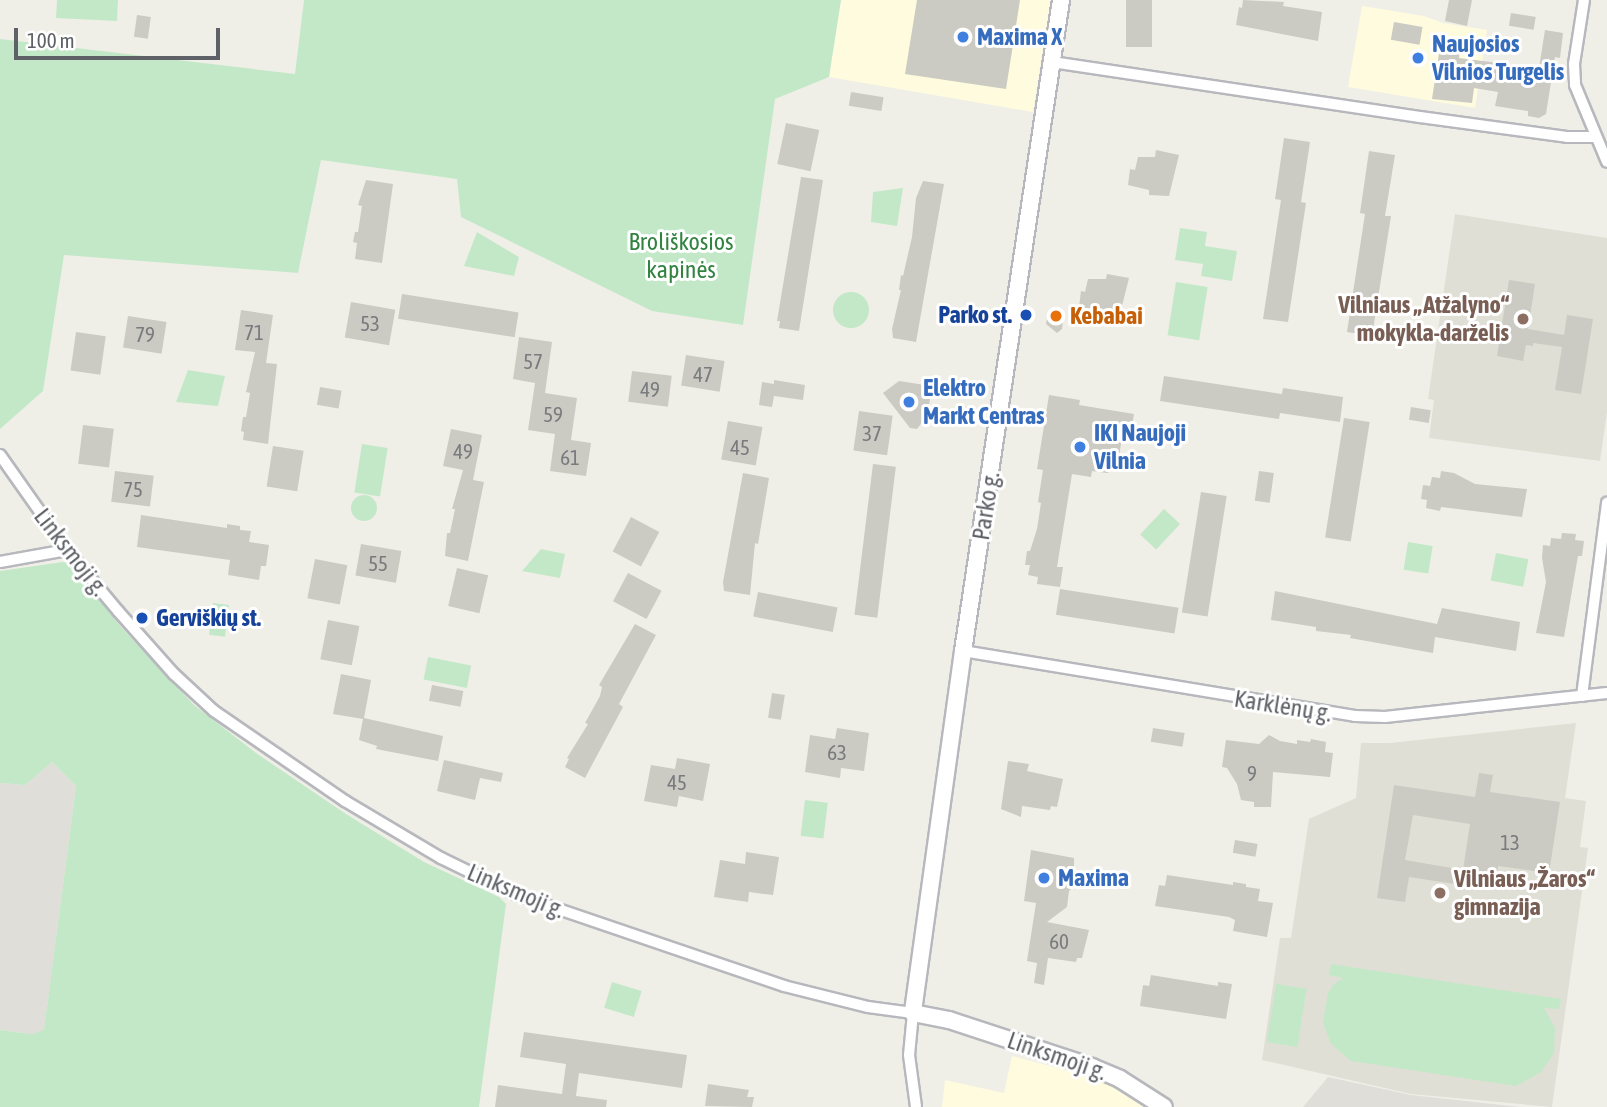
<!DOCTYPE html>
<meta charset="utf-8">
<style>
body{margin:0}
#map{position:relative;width:1607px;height:1107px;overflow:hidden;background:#f0efe7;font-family:"Asap Condensed",sans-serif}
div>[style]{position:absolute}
.commercial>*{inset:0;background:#fefbde}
.industrial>*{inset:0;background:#dfded9}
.education>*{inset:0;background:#e0dfd5}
.green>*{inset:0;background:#c3e8c8;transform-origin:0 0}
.round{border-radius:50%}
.building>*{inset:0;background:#cbcac3;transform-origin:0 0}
.roads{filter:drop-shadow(2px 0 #b7b8bd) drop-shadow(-2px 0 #b7b8bd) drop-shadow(0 2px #b7b8bd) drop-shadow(0 -2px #b7b8bd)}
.minor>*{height:10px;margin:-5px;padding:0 5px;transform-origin:5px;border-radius:5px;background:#fff}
.secondary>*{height:16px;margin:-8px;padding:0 8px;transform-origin:8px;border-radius:8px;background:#fff}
.dots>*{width:19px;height:19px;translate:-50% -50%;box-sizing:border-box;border:4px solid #fff;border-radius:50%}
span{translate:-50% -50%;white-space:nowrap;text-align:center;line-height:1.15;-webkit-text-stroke:6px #fff;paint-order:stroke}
.number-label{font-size:21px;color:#797b7e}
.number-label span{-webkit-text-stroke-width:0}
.shop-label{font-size:24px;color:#366cbe;font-weight:700}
.left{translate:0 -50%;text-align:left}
.park-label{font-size:24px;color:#328240}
.education-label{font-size:24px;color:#785e54;font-weight:700}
.right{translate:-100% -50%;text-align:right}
.transit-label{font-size:24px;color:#164399;font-weight:700}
.food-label{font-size:24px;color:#c56008;font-weight:700}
.street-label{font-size:24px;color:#5e6167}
.scale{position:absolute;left:14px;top:28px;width:206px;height:32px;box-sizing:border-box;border:4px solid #5e6167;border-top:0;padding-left:9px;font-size:21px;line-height:24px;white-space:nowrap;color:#5e6167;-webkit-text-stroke:5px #fff;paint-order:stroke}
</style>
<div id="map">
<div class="commercial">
<div style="clip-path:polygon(841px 0,1051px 0,1033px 112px,829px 77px)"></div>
<div style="clip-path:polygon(1362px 6px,1424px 16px,1443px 23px,1487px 30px,1475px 108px,1348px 87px)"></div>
<div style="clip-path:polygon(1012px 1056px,1115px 1083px,1154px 1107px,942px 1107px,945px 1080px,1004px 1093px)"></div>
</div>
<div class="industrial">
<div style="clip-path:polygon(52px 762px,76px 786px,44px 1031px,32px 1034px,0 1030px,0 783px,25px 785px)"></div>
<div style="clip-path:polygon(1328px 1077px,1411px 1095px,1520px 1107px,1303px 1107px)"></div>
</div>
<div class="education">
<div style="clip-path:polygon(1455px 214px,1607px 238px,1607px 412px,1600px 461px,1429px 438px,1434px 400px,1428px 399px)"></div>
<div style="clip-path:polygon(1576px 723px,1565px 798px,1586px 801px,1580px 847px,1588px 848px,1552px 1107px,1411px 1094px,1262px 1060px,1280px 938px,1291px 938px,1309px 819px,1356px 798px,1361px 743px,1390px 743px)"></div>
</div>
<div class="green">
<div style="clip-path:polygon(57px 0,118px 0,117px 21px,56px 18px)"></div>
<div style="clip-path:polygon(304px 0,841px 0,829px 77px,775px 99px,743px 325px,652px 311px,461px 217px,457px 179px,321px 160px,298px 273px,64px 255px,43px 391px,0 429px,0 39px,295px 74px)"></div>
<div style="clip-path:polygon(903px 188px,897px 226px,871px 222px,873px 192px)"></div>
<div style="clip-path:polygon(1180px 228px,1207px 232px,1205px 246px,1237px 251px,1232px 281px,1201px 276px,1203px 264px,1175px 260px)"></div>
<div style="clip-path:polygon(477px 232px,519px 257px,514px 276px,464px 266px)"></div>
<div style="left:1176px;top:282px;width:32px;height:54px;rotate:9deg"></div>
<div class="round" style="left:833px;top:292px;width:36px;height:36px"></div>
<div style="clip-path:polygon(188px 370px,225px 376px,218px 406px,176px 402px)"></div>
<div style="left:362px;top:444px;width:26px;height:49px;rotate:9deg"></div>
<div class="round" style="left:351px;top:495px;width:26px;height:26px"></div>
<div style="left:1164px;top:509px;width:22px;height:35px;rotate:43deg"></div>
<div style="left:1408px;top:542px;width:25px;height:28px;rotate:9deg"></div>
<div style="clip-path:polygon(541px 549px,565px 554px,560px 578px,522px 571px)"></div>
<div style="left:1496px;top:553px;width:33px;height:28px;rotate:11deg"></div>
<div style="clip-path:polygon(70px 561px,121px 627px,194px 705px,256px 753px,346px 814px,424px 862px,499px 897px,506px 904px,479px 1107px,0 1107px,0 1030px,32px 1034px,44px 1030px,76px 786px,52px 762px,25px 785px,0 783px,0 571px)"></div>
<div style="left:213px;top:603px;width:16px;height:32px;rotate:7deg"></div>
<div style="left:428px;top:657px;width:44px;height:23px;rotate:11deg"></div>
<div style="left:805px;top:800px;width:23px;height:36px;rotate:7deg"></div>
<div style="clip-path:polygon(1331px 964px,1561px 999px,1559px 1009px,1544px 1008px,1555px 1028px,1554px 1053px,1541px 1072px,1516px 1086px,1351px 1061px,1331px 1044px,1323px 1023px,1328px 993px,1333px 985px,1343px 978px,1329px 975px)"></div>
<div style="left:612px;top:982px;width:31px;height:27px;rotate:17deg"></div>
<div style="left:1276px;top:984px;width:31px;height:59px;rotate:9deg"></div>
</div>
<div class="building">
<div style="clip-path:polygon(917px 0,1020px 0,1006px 89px,905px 74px)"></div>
<div style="left:1126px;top:0;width:26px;height:47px"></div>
<div style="clip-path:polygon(1243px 0,1284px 2px,1283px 6px,1322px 12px,1318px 41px,1236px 25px,1239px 7px,1242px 8px)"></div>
<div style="clip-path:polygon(1449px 0,1472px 0,1467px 26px,1445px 21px)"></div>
<div style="left:1511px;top:13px;width:25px;height:13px;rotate:9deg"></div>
<div style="left:137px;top:15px;width:14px;height:22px;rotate:8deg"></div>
<div style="left:1394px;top:22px;width:29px;height:18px;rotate:10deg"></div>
<div style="clip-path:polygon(1545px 30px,1563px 33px,1560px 58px,1555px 57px,1546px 114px,1539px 118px,1528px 116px,1528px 111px,1495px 106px,1498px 92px,1474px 88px,1472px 103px,1432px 99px,1440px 47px,1460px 50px,1459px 58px,1539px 68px)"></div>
<div style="left:851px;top:92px;width:33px;height:14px;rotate:9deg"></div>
<div style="left:786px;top:123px;width:34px;height:42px;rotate:12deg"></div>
<div style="clip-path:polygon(1284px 138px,1310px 142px,1301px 202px,1306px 203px,1288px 322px,1263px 319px,1281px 200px,1275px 199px)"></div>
<div style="clip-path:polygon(1156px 150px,1179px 155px,1169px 196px,1149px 195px,1149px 190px,1128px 185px,1130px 169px,1135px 170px,1138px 157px,1155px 157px)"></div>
<div style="clip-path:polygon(1369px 151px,1395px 155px,1385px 216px,1391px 216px,1372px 336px,1347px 332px,1365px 214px,1360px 213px)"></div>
<div style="clip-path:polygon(801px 177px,823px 180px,799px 331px,779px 328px,780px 321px,777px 321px)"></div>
<div style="clip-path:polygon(366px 180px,393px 184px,382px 263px,355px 259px,357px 243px,353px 242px,355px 232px,358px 232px,362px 206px,358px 205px)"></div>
<div style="clip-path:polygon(923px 181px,944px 184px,916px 342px,893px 338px,892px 329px,901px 290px,899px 290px,901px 275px,903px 276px,912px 237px,916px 198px)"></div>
<div style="clip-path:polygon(1107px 274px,1129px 278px,1119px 318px,1099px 317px,1100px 312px,1079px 307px,1081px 291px,1085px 292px,1088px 279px,1106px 279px)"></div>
<div style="clip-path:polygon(1509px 280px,1535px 284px,1528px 329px,1564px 335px,1567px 315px,1593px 319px,1581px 394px,1555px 390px,1562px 347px,1533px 343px,1533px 346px,1526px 345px,1523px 361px,1497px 356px)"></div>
<div style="left:402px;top:294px;width:118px;height:25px;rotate:9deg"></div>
<div style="left:351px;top:302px;width:45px;height:36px;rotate:10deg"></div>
<div style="clip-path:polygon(241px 310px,273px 315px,266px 363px,277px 364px,268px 444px,243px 440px,244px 432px,241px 431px,243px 417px,246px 417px,250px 393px,246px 392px,255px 352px,235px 350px)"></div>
<div style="clip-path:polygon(1053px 310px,1064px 312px,1062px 329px,1057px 333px,1046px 324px,1048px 313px)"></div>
<div style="left:128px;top:316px;width:39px;height:32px;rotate:9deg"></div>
<div style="left:76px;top:332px;width:30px;height:39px;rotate:8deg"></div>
<div style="clip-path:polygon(519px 337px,552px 342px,545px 393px,577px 398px,571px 440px,591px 443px,586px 476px,550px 471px,555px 434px,528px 430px,535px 383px,513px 379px)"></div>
<div style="left:686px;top:355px;width:39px;height:31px;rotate:9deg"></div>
<div style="left:632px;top:371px;width:40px;height:31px;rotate:7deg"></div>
<div style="clip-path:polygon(1164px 376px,1282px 394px,1283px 388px,1343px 397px,1340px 422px,1280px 413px,1279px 419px,1160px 401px)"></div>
<div style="clip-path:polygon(774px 380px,805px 385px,803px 400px,774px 396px,772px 407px,759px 405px,762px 382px,774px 384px)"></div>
<div style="clip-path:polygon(899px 381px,925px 385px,931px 394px,927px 416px,917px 429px,910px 428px,883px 393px)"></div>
<div style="left:320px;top:387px;width:22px;height:18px;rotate:10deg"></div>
<div style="clip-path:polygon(1049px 395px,1080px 400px,1079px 405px,1134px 414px,1132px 426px,1124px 425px,1117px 469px,1107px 473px,1092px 471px,1091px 477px,1072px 474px,1057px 567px,1063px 567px,1060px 587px,1037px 584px,1038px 577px,1028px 575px,1030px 565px,1025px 565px,1027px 551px,1030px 551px,1037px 529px,1041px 503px,1038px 502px,1043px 470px,1037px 469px)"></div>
<div style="left:1411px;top:407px;width:20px;height:13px;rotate:9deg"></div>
<div style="left:859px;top:411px;width:34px;height:40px;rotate:8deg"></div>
<div style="left:1344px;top:418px;width:26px;height:121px;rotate:9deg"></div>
<div style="left:728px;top:421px;width:35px;height:39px;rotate:10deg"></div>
<div style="left:83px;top:425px;width:31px;height:39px;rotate:7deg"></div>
<div style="clip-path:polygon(451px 429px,482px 435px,473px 480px,484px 482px,468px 561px,445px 556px,447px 533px,450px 533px,455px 509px,452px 509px,463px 470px,443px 466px)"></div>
<div style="left:273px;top:446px;width:31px;height:41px;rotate:9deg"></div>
<div style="left:873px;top:464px;width:23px;height:152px;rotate:7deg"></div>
<div style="left:115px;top:471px;width:39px;height:31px;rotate:7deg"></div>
<div style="left:1259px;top:471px;width:15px;height:30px;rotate:8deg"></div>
<div style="clip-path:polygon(1441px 471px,1454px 473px,1475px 484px,1527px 489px,1522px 517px,1441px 507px,1440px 511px,1426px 508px,1427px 500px,1421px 499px,1423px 485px,1430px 486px,1432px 477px,1440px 478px)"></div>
<div style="clip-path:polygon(743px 473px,769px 478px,758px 544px,755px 543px,750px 595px,724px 591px,723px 582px)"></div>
<div style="left:1201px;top:492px;width:26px;height:122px;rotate:9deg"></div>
<div style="clip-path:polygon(141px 515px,227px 528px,227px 524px,240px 526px,240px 530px,251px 531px,249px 542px,269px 545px,266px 566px,261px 566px,259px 580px,228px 575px,230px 560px,137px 547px)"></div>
<div style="left:631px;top:517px;width:32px;height:39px;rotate:28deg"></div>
<div style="clip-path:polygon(1562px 533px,1576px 534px,1575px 540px,1584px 541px,1582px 556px,1578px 556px,1564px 637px,1536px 633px,1546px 582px,1542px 558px,1543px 545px,1550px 546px,1551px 538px,1561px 539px)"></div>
<div style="left:361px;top:544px;width:41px;height:32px;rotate:10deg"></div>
<div style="left:315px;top:559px;width:33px;height:40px;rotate:11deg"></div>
<div style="left:457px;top:568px;width:32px;height:39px;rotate:13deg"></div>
<div style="left:628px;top:573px;width:38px;height:32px;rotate:28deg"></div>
<div style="left:1060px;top:589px;width:120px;height:26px;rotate:9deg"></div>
<div style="clip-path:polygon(1275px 591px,1437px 624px,1442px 608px,1520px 622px,1516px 651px,1435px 637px,1433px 653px,1350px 638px,1351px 635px,1316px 631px,1316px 627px,1271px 620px)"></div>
<div style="left:758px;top:592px;width:81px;height:25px;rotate:11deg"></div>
<div style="left:328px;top:620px;width:32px;height:40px;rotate:11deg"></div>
<div style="clip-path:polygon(635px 624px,656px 635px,619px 704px,623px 707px,585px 778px,565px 767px,569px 759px,567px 758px,588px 724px,585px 723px,600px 696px,602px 687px,599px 685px)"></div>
<div style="clip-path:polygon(341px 674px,371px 680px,364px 718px,443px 736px,438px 761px,376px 749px,377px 746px,359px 740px,363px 719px,333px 714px)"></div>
<div style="left:432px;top:685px;width:32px;height:16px;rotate:11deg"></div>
<div style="left:772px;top:693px;width:13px;height:25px;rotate:9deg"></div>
<div style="clip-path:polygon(837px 728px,869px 733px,864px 771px,841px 768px,840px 778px,805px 772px,810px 735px,835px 739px)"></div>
<div style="left:1153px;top:728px;width:32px;height:14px;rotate:9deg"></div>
<div style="clip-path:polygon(1269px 735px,1280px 741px,1297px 744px,1297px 740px,1310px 742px,1311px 739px,1326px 742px,1325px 752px,1333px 753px,1330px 777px,1273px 772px,1271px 807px,1254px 807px,1254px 802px,1241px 800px,1237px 784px,1227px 768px,1222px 767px,1226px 740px,1259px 744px)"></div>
<div style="clip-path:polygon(677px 758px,710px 764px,703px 801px,679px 796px,677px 807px,644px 801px,651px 765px,675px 769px)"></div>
<div style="clip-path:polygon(444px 760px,503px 773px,501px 782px,480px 778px,475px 800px,437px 791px)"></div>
<div style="clip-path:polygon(1008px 761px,1029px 764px,1027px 771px,1063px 779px,1057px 807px,1051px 806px,1050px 810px,1022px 806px,1021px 817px,1001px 809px)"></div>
<div style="clip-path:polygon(evenodd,1479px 773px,1493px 775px,1490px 792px,1560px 802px,1549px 873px,1498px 866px,1495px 890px,1409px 877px,1405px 902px,1377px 898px,1394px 785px,1475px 797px,1479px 773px,1413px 815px,1470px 824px,1463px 870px,1405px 860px,1413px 815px)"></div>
<div style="left:1235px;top:840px;width:23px;height:13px;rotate:10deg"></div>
<div style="clip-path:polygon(1031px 850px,1074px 858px,1074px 886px,1069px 891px,1067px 907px,1047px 922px,1089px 930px,1082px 958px,1077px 958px,1076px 962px,1048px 958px,1044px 985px,1034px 983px,1037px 963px,1027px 961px,1036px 903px,1024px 901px)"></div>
<div style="clip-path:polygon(746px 852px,779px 857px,773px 895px,749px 892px,748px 902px,714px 897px,720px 860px,745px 864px)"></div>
<div style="clip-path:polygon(1167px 875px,1233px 885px,1233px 882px,1246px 884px,1246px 887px,1260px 889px,1258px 901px,1273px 903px,1267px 937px,1233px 931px,1235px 920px,1229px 917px,1155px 906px,1159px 885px,1165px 886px)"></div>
<div style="clip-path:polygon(1151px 975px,1218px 986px,1218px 982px,1232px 984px,1226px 1019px,1140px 1006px,1143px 985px,1149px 986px)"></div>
<div style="clip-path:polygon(524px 1032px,687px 1055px,682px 1088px,579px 1073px,576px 1096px,607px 1100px,606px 1107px,495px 1107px,498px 1085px,562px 1094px,566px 1064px,520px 1057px)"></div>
<div style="clip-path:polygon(708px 1084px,749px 1090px,747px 1097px,754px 1097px,752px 1107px,705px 1106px)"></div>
</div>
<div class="roads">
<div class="minor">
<div style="left:1584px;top:0;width:65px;rotate:98.9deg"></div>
<div style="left:1574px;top:64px;width:21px;rotate:87deg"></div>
<div style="left:1575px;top:85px;width:83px;rotate:67.4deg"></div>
<div style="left:1052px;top:62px;width:372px;rotate:8.5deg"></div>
<div style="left:1420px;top:117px;width:148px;rotate:7.7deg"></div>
<div style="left:1567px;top:137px;width:27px"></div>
<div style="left:0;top:455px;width:116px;rotate:54.8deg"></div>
<div style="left:67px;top:550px;width:80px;rotate:50.1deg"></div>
<div style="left:118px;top:611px;width:84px;rotate:48.4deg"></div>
<div style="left:174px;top:674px;width:54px;rotate:42.8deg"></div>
<div style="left:214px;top:711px;width:159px;rotate:34.5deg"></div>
<div style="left:345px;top:801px;width:112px;rotate:30.7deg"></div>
<div style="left:441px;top:858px;width:85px;rotate:26deg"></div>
<div style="left:517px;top:895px;width:282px;rotate:18.8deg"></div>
<div style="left:784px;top:986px;width:87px;rotate:14deg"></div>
<div style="left:868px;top:1007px;width:45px;rotate:7.6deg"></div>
<div style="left:913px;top:1013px;width:42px;rotate:95.4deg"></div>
<div style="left:909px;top:1055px;width:52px;rotate:82.3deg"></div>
<div style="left:0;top:562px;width:68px;rotate:-10.2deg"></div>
<div style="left:963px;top:651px;width:397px;rotate:9.4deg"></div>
<div style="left:1355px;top:716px;width:30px;rotate:2deg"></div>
<div style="left:1385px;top:717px;width:223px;rotate:-6.2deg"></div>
<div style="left:1582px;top:696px;width:195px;rotate:-82.6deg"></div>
</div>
<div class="secondary">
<div style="left:1061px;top:0;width:658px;rotate:98.56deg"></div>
<div style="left:963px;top:651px;width:365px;rotate:97.9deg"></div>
<div style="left:913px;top:1013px;width:37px;rotate:11deg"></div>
<div style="left:949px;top:1020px;width:151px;rotate:18.2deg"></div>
<div style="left:1092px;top:1067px;width:30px;rotate:23deg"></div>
<div style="left:1120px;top:1079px;width:52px;rotate:32.5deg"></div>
</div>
</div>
<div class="dots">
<div style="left:963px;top:37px;background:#3f7fe0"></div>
<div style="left:1418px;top:58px;background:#3f7fe0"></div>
<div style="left:1026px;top:315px;background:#1a4fb4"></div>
<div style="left:1056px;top:316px;background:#e8710a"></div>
<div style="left:1523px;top:319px;background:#8d6e63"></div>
<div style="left:909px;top:402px;background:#3f7fe0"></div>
<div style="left:1080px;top:447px;background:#3f7fe0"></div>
<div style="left:142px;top:618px;background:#1a4fb4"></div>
<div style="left:1044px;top:878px;background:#3f7fe0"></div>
<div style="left:1440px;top:893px;background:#8d6e63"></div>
</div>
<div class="number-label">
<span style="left:370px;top:323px">53</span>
<span style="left:254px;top:332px">71</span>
<span style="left:145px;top:334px">79</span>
<span style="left:533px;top:361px">57</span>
<span style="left:703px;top:374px">47</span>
<span style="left:650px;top:389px">49</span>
<span style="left:553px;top:414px">59</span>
<span style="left:872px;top:433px">37</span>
<span style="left:740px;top:447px">45</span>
<span style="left:463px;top:451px">49</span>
<span style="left:570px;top:457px">61</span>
<span style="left:133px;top:489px">75</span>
<span style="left:378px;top:563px">55</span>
<span style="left:837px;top:752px">63</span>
<span style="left:1252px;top:773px">9</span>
<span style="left:677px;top:782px">45</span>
<span style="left:1510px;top:842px">13</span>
<span style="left:1059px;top:941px">60</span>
</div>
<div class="shop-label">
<span class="left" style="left:977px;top:37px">Maxima X</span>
<span class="left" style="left:1432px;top:58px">Naujosios<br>Vilnios Turgelis</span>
<span class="left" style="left:923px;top:402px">Elektro<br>Markt Centras</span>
<span class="left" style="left:1094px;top:447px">IKI Naujoji<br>Vilnia</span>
<span class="left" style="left:1058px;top:878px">Maxima</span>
</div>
<div class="park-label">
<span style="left:681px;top:256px">Broliškosios<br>kapinės</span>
</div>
<div class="education-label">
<span class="right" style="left:1509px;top:319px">Vilniaus „Atžalyno“<br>mokykla-darželis</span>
<span class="left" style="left:1454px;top:893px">Vilniaus „Žaros“<br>gimnazija</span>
</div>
<div class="transit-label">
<span class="right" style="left:1012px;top:315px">Parko st.</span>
<span class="left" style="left:156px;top:618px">Gerviškių st.</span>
</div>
<div class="food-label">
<span class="left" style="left:1070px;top:316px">Kebabai</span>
</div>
<div class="street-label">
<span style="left:986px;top:506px;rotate:-81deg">Parko g.</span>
<span style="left:71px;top:552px;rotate:52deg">Linksmoji g.</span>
<span style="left:1283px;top:706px;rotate:9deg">Karklėnų g.</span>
<span style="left:516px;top:891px;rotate:23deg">Linksmoji g.</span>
<span style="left:1057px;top:1056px;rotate:19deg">Linksmoji g.</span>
</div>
<div class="scale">100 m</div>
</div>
